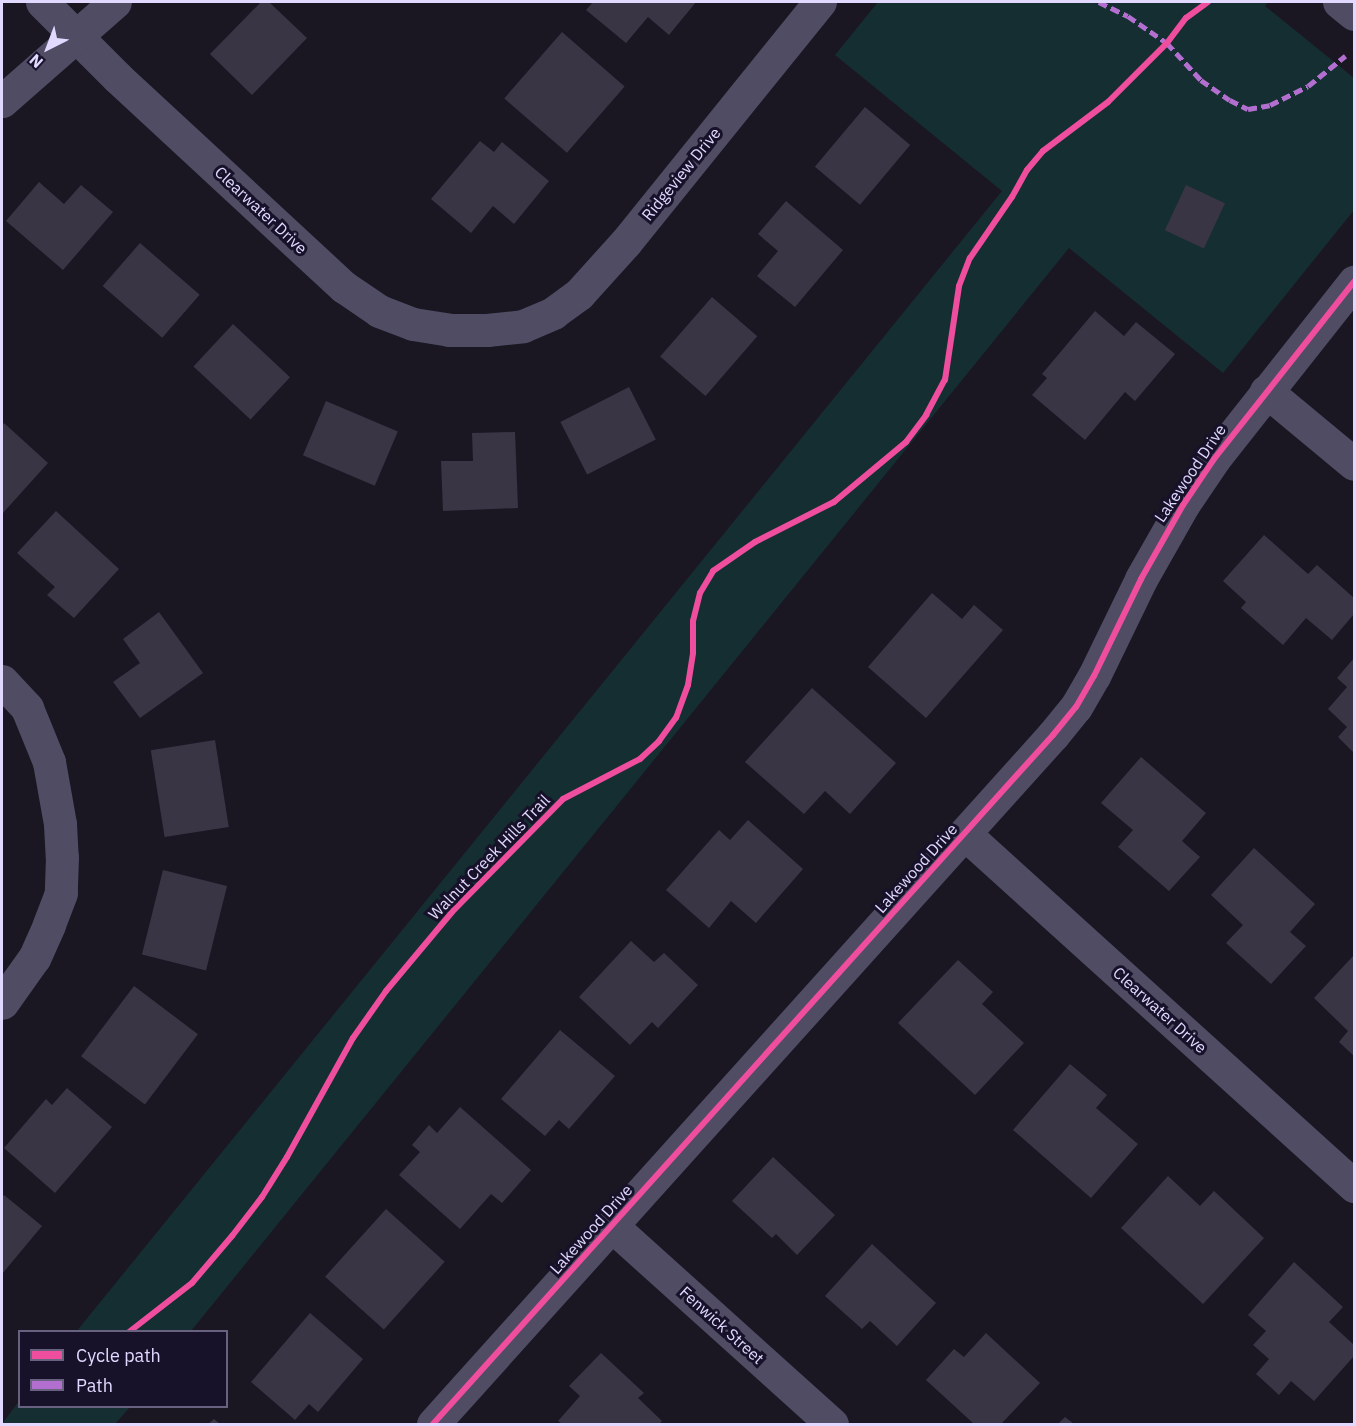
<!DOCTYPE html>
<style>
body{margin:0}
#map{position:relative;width:1356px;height:1426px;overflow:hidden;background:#1a1723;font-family:"IBM Plex Sans",sans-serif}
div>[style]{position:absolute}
.green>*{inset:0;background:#152e31}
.building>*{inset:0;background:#393545;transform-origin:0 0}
.minor>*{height:33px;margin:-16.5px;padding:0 16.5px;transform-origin:16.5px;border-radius:16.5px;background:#4f4c64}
.quiet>*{height:4.5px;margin-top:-2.25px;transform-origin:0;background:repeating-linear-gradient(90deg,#b36fd0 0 9px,transparent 0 13.5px)}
.cycleway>*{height:6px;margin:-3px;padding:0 3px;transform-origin:3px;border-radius:3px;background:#ef4d9e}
span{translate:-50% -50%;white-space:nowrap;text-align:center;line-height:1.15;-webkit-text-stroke:6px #171129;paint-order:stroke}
.street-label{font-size:16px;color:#e1d9ff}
.frame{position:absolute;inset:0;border:3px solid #e1d9ff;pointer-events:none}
.legend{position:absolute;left:18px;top:1330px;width:210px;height:78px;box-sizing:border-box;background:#171129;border:2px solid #68617f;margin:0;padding:8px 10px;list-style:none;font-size:18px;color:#e1d9ff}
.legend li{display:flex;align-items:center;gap:12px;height:30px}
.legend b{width:30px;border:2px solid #68617f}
.north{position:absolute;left:18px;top:18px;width:60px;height:60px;-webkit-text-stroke:4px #171129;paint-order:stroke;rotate:222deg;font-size:16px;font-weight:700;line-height:24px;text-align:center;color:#e1d9ff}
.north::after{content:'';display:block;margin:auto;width:21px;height:27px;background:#e1d9ff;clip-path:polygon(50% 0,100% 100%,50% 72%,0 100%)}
</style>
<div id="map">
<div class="green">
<div style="clip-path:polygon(878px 2px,1268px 2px,1265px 6px,1354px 78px,1354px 210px,1223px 373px,1069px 248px,191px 1331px,76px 1332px,1002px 191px,835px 55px)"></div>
<div style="clip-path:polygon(19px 1401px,20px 1406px,130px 1407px,115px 1424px,2px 1424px)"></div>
</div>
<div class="building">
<div style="clip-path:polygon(261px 2px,269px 2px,307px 38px,252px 95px,210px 54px)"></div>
<div style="clip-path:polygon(593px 2px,696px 2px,669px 35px,648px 17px,626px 43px,586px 10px)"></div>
<div style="left:562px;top:32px;width:83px;height:88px;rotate:41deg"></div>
<div style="left:865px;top:107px;width:59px;height:78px;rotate:40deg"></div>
<div style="clip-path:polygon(480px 141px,494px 152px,502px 142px,549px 181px,514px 224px,493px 206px,471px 233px,431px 199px)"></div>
<div style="clip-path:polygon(39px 182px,64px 204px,81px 185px,113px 212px,63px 270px,6px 221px)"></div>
<div style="left:1186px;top:185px;width:43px;height:50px;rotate:25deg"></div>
<div style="clip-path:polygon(786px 201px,843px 250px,795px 307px,757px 276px,778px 251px,758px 234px)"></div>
<div style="left:140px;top:243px;width:79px;height:57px;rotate:41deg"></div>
<div style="left:712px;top:297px;width:60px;height:79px;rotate:41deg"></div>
<div style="clip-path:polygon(1095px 311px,1124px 336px,1136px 322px,1175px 354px,1135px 401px,1125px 392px,1085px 440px,1032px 395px,1047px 378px,1042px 374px)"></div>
<div style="left:233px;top:324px;width:78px;height:58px;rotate:43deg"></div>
<div style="left:629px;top:387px;width:59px;height:77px;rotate:63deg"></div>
<div style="left:326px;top:401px;width:78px;height:59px;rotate:23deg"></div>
<div style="clip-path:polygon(4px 423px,48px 463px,2px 514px,2px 426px)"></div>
<div style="clip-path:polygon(515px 432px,518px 508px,443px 511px,441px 461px,473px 461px,472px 433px)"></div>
<div style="clip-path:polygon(56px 511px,119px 569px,74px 618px,47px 595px,55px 587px,17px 553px)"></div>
<div style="clip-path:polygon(1264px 535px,1308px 574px,1317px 565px,1354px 598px,1354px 614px,1332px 640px,1306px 618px,1283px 645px,1241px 608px,1246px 602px,1223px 581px)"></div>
<div style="clip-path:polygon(932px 593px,962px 619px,974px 605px,1003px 630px,926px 718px,868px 667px)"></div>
<div style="clip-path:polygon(159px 612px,203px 673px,140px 718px,113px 682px,140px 663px,123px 639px)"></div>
<div style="clip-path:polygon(1354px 658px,1354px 753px,1338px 737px,1347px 727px,1328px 709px,1347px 687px,1337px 678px)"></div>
<div style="clip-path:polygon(812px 688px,896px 763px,850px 814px,825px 791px,804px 814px,745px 762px)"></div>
<div style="left:215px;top:740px;width:88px;height:65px;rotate:81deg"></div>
<div style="clip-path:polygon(1141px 757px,1206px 813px,1182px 841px,1200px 857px,1169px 891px,1118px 847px,1133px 830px,1101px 803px)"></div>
<div style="clip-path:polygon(748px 820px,803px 869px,756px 923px,731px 901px,709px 928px,666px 890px,719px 830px,730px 840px)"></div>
<div style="clip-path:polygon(1254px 848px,1315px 904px,1290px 932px,1306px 946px,1271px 984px,1226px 943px,1243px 925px,1211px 895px)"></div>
<div style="left:163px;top:870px;width:66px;height:87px;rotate:14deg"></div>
<div style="clip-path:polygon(631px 941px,654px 962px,664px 953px,698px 985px,658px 1028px,652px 1022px,630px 1045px,579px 997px)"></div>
<div style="clip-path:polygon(1354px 955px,1354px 1056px,1339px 1042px,1348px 1031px,1314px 998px)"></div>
<div style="clip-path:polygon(958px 960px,993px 992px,982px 1004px,1024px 1043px,975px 1095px,898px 1023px)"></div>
<div style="left:134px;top:986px;width:80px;height:88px;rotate:37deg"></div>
<div style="clip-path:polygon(560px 1030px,615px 1076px,569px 1129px,559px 1120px,545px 1136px,501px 1099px)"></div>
<div style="clip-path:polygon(1070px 1064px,1107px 1095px,1096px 1108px,1138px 1144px,1091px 1198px,1013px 1130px)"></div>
<div style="clip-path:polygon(67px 1088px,112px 1127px,55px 1193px,4px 1148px,46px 1099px,52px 1105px)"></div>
<div style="clip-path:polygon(460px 1107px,531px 1170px,502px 1203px,491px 1194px,460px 1229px,399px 1175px,420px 1152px,412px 1145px,429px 1125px,437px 1133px)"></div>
<div style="clip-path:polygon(773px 1157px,835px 1215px,797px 1255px,776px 1234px,772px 1238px,732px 1201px)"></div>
<div style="clip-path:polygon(1168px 1176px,1200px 1206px,1214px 1191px,1264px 1238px,1203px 1304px,1121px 1228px)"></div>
<div style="clip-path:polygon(4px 1195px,42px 1226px,2px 1274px,2px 1198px)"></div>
<div style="left:386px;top:1209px;width:79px;height:91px;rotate:42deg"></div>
<div style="clip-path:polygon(872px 1244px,936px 1303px,897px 1346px,870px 1321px,862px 1329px,825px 1296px)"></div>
<div style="clip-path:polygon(1294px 1262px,1343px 1307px,1329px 1322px,1354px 1345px,1354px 1356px,1314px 1401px,1291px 1381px,1279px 1395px,1256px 1374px,1269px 1359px,1253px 1345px,1266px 1331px,1248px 1315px)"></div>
<div style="clip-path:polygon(310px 1313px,363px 1359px,318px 1412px,309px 1404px,295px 1420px,251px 1382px)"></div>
<div style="clip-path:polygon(986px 1333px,1040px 1383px,1001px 1424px,974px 1424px,926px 1380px,954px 1349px,964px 1357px)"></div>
<div style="clip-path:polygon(601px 1353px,644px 1393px,638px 1398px,662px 1421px,659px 1424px,562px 1424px,558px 1421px,580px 1396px,569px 1386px)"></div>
<div style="clip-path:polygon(1065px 1417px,1074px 1424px,1058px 1424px)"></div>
<div style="clip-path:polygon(214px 1419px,220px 1424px,208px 1424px)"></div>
</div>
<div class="minor">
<div style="left:42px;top:2px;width:107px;rotate:45deg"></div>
<div style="left:118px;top:78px;width:308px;rotate:42.8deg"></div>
<div style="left:344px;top:287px;width:42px;rotate:34.4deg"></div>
<div style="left:379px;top:311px;width:36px;rotate:21deg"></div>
<div style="left:413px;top:324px;width:36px;rotate:9deg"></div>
<div style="left:449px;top:330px;width:38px"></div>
<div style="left:487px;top:330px;width:36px;rotate:-6deg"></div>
<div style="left:523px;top:326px;width:33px;rotate:-23deg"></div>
<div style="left:553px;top:313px;width:32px;rotate:-36deg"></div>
<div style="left:579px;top:294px;width:70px;rotate:-47.9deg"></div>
<div style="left:626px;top:242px;width:309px;rotate:-51.1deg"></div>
<div style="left:1339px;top:2px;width:19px;rotate:39deg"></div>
<div style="left:2px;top:101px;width:150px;rotate:-41.2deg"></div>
<div style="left:1266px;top:391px;width:114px;rotate:39.7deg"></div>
<div style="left:2px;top:681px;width:37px;rotate:47deg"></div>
<div style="left:27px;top:708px;width:58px;rotate:67.8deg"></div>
<div style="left:49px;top:762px;width:63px;rotate:79.9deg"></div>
<div style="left:60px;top:824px;width:33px;rotate:87deg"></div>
<div style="left:62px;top:857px;width:36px;rotate:92deg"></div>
<div style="left:61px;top:893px;width:34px;rotate:111deg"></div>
<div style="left:49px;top:925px;width:36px;rotate:114deg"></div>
<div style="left:34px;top:958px;width:55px;rotate:125.4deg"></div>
<div style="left:965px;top:834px;width:525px;rotate:42.14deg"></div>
<div style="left:612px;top:1226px;width:296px;rotate:42deg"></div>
<div style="left:433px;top:1424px;width:927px;rotate:-48.02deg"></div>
<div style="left:1053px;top:735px;width:36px;rotate:-51deg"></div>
<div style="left:1076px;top:707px;width:36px;rotate:-60deg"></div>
<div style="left:1094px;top:676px;width:108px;rotate:-64.1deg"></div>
<div style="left:1141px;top:579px;width:85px;rotate:-60.4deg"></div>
<div style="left:1183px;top:505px;width:55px;rotate:-56deg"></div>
<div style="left:1214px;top:459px;width:226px;rotate:-51.7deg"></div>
</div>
<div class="quiet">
<div style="left:1099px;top:2px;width:32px;rotate:26deg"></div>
<div style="left:1128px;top:16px;width:47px;rotate:34.7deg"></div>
<div style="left:1167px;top:43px;width:50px;rotate:47.4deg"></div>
<div style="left:1201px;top:80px;width:35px;rotate:35deg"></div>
<div style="left:1230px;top:100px;width:20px;rotate:27deg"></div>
<div style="left:1248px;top:109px;width:22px;rotate:-10deg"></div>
<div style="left:1270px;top:105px;width:42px;rotate:-26.6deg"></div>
<div style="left:1308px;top:86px;width:48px;rotate:-39deg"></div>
</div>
<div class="cycleway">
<div style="left:129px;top:1332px;width:80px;rotate:-37.9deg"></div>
<div style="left:192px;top:1283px;width:62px;rotate:-49.6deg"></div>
<div style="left:232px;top:1236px;width:49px;rotate:-52.4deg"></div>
<div style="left:262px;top:1197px;width:47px;rotate:-58deg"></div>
<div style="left:287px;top:1157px;width:136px;rotate:-61deg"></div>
<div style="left:353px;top:1038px;width:57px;rotate:-54.9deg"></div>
<div style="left:386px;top:991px;width:103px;rotate:-50.1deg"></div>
<div style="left:452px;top:912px;width:158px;rotate:-45.5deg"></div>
<div style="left:563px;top:799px;width:87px;rotate:-27.5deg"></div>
<div style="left:640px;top:759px;width:26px;rotate:-43deg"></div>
<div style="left:659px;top:741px;width:29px;rotate:-54deg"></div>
<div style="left:676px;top:718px;width:35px;rotate:-70deg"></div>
<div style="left:688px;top:685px;width:32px;rotate:-81deg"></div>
<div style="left:693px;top:653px;width:32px;rotate:-90deg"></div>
<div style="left:693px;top:621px;width:29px;rotate:-76deg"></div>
<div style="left:700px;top:593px;width:26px;rotate:-59deg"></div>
<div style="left:713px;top:571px;width:51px;rotate:-34.6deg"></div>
<div style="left:755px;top:542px;width:89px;rotate:-26.9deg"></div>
<div style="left:834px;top:502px;width:94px;rotate:-39.8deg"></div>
<div style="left:906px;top:442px;width:34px;rotate:-53deg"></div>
<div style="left:926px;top:415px;width:40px;rotate:-62deg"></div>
<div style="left:945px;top:380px;width:95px;rotate:-81.5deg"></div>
<div style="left:959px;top:286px;width:30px;rotate:-69deg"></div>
<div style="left:970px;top:258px;width:74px;rotate:-55.5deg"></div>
<div style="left:1012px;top:197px;width:31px;rotate:-61deg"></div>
<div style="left:1027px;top:170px;width:25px;rotate:-50deg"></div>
<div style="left:1043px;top:151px;width:81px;rotate:-37deg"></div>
<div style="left:1108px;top:102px;width:83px;rotate:-45deg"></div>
<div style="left:1167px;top:43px;width:31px;rotate:-53deg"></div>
<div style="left:1186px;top:18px;width:27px;rotate:-36deg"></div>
<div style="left:433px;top:1424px;width:927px;rotate:-48.02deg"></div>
<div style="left:1053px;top:735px;width:36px;rotate:-51deg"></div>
<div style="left:1076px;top:707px;width:36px;rotate:-60deg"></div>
<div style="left:1094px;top:676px;width:108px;rotate:-64.1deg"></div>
<div style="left:1141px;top:579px;width:85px;rotate:-60.4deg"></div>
<div style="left:1183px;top:505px;width:55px;rotate:-56deg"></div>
<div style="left:1214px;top:459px;width:226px;rotate:-51.7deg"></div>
</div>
<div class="street-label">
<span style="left:681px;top:174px;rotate:-51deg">Ridgeview Drive</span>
<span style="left:261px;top:210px;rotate:43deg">Clearwater Drive</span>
<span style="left:1190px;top:473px;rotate:-56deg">Lakewood Drive</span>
<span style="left:489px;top:857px;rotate:-46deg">Walnut Creek Hills Trail</span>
<span style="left:916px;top:868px;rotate:-48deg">Lakewood Drive</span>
<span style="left:1160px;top:1010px;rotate:42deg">Clearwater Drive</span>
<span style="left:591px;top:1229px;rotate:-48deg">Lakewood Drive</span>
<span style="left:722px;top:1325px;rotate:42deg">Fenwick Street</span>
</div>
<div class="frame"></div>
<ul class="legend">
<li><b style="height:8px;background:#ef4d9e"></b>Cycle path</li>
<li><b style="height:8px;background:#b36fd0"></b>Path</li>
</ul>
<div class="north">N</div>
</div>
